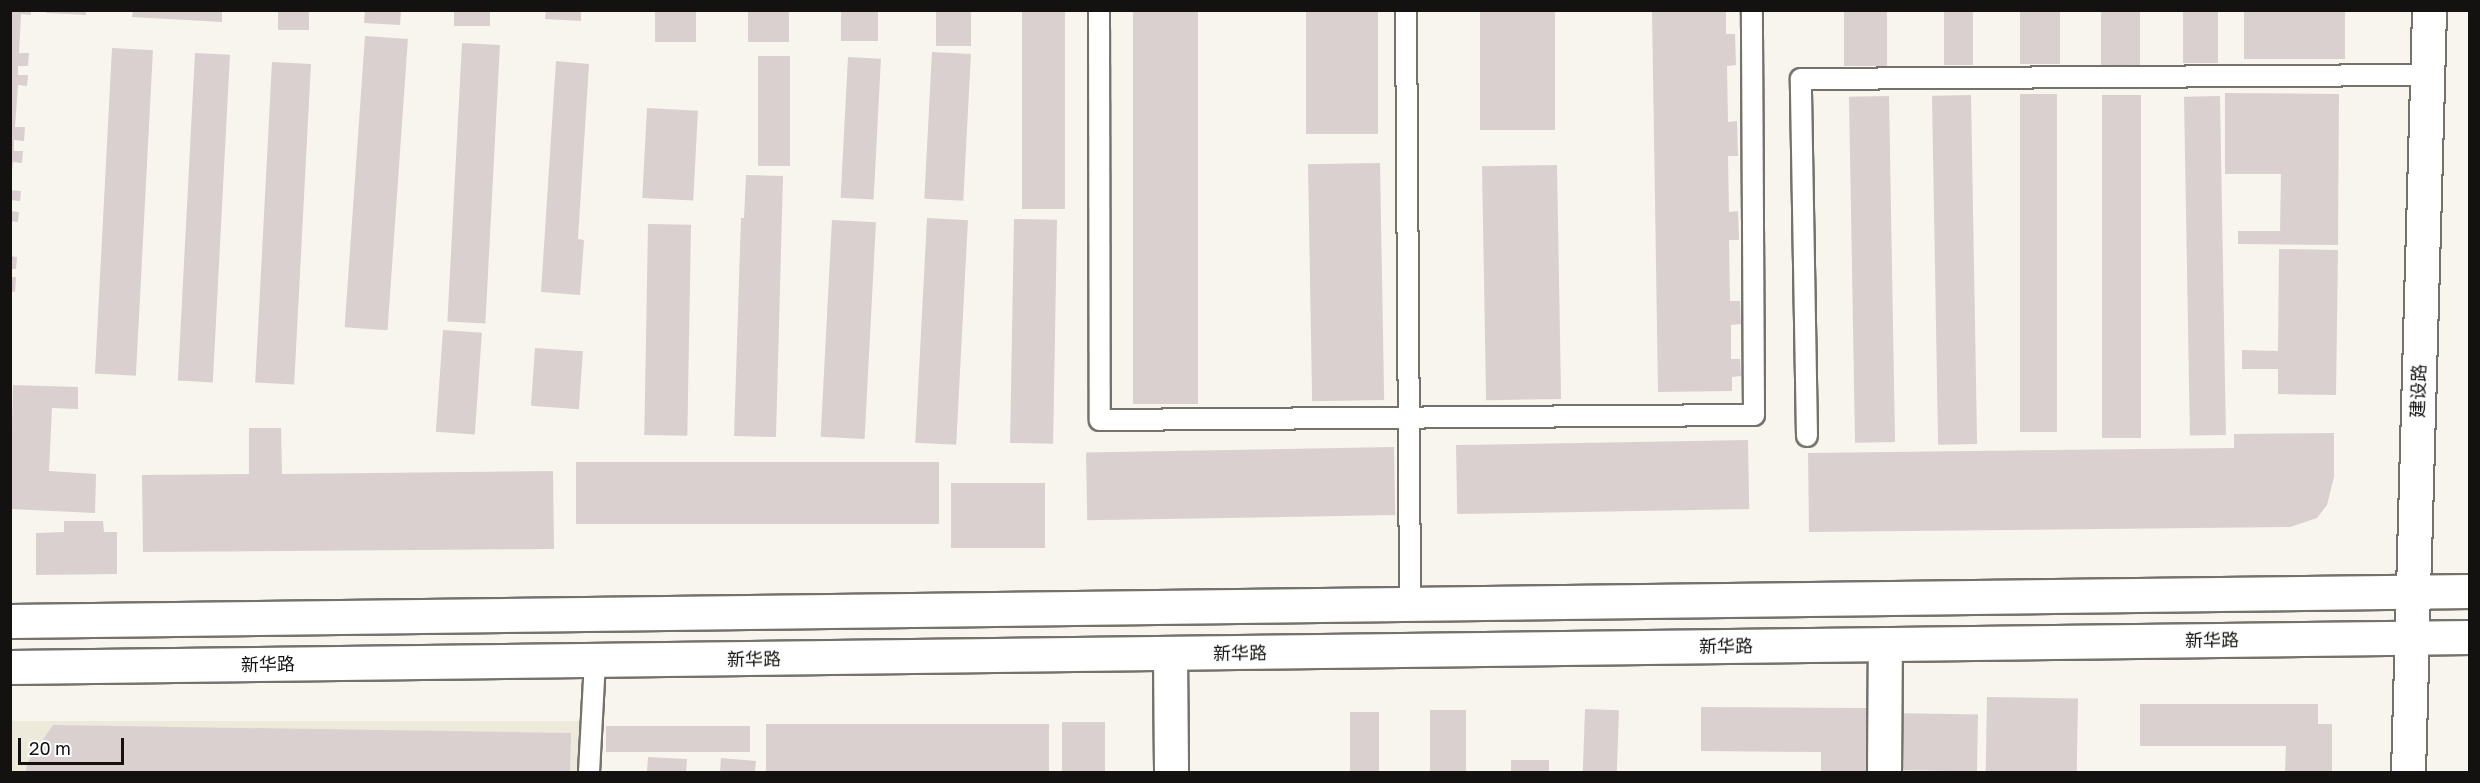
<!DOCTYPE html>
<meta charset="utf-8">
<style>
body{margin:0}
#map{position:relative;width:2480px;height:783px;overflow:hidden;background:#f7f5ed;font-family:"Golos Text","Noto Sans SC",sans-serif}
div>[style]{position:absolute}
.built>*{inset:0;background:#edeadb;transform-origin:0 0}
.building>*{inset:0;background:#dad0d0;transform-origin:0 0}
.roads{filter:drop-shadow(2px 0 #74726b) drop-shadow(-2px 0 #74726b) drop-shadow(0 2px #74726b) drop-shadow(0 -2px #74726b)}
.service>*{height:20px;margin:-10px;padding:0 10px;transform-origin:10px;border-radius:10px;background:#fff}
.minor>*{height:33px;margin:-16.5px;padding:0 16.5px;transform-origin:16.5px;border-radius:16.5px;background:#fff}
.tertiary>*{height:33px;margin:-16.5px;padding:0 16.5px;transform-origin:16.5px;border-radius:16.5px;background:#fff}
.secondary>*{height:33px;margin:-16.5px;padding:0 16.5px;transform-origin:16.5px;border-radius:16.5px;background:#fff}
span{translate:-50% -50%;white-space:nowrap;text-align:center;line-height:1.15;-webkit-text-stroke:5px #fff;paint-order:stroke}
.street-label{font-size:18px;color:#131210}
.frame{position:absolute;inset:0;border:12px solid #131210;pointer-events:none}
.scale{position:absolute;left:18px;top:738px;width:106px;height:27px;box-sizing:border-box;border:3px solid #131210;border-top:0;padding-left:8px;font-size:18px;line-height:21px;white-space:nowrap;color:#131210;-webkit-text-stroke:4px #fff;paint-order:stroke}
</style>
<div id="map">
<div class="built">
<div style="left:11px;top:721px;width:569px;height:51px"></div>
</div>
<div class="building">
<div style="clip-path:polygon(10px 10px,31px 10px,31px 15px,21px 14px,19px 53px,29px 53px,28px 66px,18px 66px,18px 75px,28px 75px,27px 86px,18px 85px,15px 127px,25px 127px,24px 141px,14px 140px,14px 151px,23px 151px,22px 163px,13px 162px,12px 171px)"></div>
<div style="clip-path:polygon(46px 10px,86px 10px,86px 15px,46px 13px)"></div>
<div style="clip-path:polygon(133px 10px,222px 10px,222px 22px,132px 17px)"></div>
<div style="left:278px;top:10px;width:31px;height:20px"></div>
<div style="clip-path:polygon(365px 10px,401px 10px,400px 25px,364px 23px)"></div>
<div style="left:454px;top:10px;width:36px;height:16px"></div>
<div style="clip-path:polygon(546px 10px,581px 10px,581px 21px,545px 19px)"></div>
<div style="left:655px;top:10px;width:41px;height:32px"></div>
<div style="left:748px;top:10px;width:41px;height:32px"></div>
<div style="left:841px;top:10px;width:37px;height:31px"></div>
<div style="left:936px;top:10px;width:35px;height:36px"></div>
<div style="left:1022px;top:10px;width:43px;height:199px"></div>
<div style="left:1133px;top:10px;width:65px;height:394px"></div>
<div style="left:1306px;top:10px;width:72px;height:124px"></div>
<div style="left:1480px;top:10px;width:75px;height:120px"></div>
<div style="clip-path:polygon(1652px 10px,1726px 10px,1726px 34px,1735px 34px,1736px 65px,1727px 66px,1728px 122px,1737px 121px,1738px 156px,1728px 156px,1729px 212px,1738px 211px,1739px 240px,1729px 240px,1730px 301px,1740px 301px,1741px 324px,1731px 325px,1731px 359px,1740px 359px,1741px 376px,1732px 377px,1732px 391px,1658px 392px)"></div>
<div style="left:1844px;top:10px;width:43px;height:56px"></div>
<div style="left:2020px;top:10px;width:40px;height:54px"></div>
<div style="left:2101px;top:10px;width:39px;height:59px"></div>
<div style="left:2183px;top:10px;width:35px;height:53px"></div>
<div style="left:2244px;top:10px;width:101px;height:49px"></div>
<div style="left:1944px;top:11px;width:29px;height:54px"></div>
<div style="left:365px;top:36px;width:43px;height:292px;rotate:4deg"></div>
<div style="left:462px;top:43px;width:38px;height:279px;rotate:3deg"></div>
<div style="left:112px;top:48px;width:41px;height:326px;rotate:3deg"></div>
<div style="left:932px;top:52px;width:39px;height:147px;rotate:3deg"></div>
<div style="left:195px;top:53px;width:35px;height:328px;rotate:3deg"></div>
<div style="left:758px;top:56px;width:32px;height:110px"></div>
<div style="left:848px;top:57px;width:33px;height:141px;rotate:3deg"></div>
<div style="clip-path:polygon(556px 61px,589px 64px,578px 239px,584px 240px,580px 295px,541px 292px)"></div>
<div style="left:272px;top:62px;width:39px;height:321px;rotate:3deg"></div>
<div style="clip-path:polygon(2225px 93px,2339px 94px,2338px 245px,2238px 244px,2238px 231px,2280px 231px,2281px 174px,2225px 174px)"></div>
<div style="left:2020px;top:94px;width:37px;height:338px"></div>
<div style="left:1971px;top:95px;width:349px;height:39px;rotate:89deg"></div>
<div style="left:2102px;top:95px;width:39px;height:343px"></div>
<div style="left:1889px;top:96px;width:346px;height:40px;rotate:89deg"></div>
<div style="left:2220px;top:96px;width:339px;height:36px;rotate:89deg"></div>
<div style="left:647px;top:108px;width:51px;height:90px;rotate:3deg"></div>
<div style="left:1380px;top:163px;width:237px;height:72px;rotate:89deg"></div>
<div style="left:1557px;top:165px;width:234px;height:75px;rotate:89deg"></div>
<div style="clip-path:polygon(746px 175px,783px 176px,776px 437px,734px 436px,741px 218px,744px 218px)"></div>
<div style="left:10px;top:190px;width:11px;height:10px;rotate:5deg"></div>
<div style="left:10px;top:211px;width:9px;height:10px;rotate:6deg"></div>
<div style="left:927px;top:218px;width:41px;height:225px;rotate:3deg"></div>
<div style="left:1014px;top:219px;width:43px;height:224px;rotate:1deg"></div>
<div style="left:832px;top:220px;width:44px;height:217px;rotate:3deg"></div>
<div style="left:648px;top:224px;width:43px;height:211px;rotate:1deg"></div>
<div style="clip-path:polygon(2279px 249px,2338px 250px,2336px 395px,2278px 394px,2278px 369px,2242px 369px,2242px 350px,2278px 351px)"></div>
<div style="clip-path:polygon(10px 256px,17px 257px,16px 269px,10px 269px)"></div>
<div style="clip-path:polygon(10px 277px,16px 277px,15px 292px,10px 291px)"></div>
<div style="left:443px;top:330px;width:39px;height:102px;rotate:4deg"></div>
<div style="left:535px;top:348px;width:48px;height:58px;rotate:4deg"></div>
<div style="clip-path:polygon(13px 385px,78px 387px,78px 409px,52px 408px,49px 471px,96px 474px,95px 513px,10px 509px)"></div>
<div style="clip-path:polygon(249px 428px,281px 428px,282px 474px,553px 471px,554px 549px,143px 552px,142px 475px,249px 474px)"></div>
<div style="clip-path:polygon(2334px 433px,2334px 477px,2327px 505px,2317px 518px,2290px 527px,1809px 532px,1808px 453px,2234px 448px,2234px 434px)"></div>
<div style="left:1748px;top:440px;width:69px;height:292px;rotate:89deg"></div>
<div style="left:1394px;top:447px;width:68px;height:308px;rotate:89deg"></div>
<div style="left:939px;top:462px;width:62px;height:363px;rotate:90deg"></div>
<div style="left:1045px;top:483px;width:65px;height:94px;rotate:90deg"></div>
<div style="clip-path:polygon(64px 521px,103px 521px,104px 532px,117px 532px,117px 574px,36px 575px,36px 533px,64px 532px)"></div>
<div style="left:1987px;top:697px;width:91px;height:75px;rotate:1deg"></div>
<div style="clip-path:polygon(2140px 704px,2318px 704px,2318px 724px,2332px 724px,2332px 772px,2285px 772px,2286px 746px,2140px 746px)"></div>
<div style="clip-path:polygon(1701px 707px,1867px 708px,1866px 772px,1821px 772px,1821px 752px,1701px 751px)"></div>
<div style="left:1585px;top:709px;width:34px;height:63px;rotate:2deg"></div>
<div style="left:1430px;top:710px;width:36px;height:62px"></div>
<div style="left:1350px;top:712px;width:29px;height:60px"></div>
<div style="left:1890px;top:713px;width:88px;height:57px;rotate:1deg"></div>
<div style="left:1062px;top:722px;width:43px;height:50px"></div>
<div style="left:1049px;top:724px;width:48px;height:283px;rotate:90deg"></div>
<div style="clip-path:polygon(53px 725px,571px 733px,570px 772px,26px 772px,27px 763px)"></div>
<div style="left:750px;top:726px;width:26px;height:144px;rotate:90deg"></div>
<div style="clip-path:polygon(648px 757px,687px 759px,686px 772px,647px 772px)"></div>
<div style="clip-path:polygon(721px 758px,756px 761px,755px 772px,720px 772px)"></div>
<div style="left:1511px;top:760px;width:38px;height:12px"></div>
</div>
<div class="roads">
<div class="service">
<div style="left:1099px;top:10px;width:410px;rotate:89.9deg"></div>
<div style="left:1100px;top:420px;width:654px;rotate:-0.44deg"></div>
<div style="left:1754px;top:415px;width:405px;rotate:-90.3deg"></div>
<div style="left:1406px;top:10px;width:595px;rotate:89.61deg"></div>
<div style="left:1807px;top:436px;width:357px;rotate:-91deg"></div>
<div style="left:1801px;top:79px;width:626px;rotate:-0.37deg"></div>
<div style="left:589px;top:772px;width:112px;rotate:-86.9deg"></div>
</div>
<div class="minor">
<div style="left:1170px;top:654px;width:118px;rotate:89.5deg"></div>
<div style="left:1884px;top:772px;width:128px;rotate:-89.6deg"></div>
</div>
<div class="tertiary">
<div style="left:2408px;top:772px;width:762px;rotate:-88.42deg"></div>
</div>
<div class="secondary">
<div style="left:10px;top:621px;width:2460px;rotate:-0.7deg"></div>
<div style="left:10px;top:667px;width:2460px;rotate:-0.7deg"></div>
</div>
</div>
<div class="street-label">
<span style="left:2418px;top:391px;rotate:-88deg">建设路</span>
<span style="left:2212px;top:640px;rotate:-1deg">新华路</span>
<span style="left:1726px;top:646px;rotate:-1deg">新华路</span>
<span style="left:1240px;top:653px;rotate:-1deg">新华路</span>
<span style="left:754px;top:659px;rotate:-1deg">新华路</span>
<span style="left:268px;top:664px;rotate:-1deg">新华路</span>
</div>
<div class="frame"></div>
<div class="scale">20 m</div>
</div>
